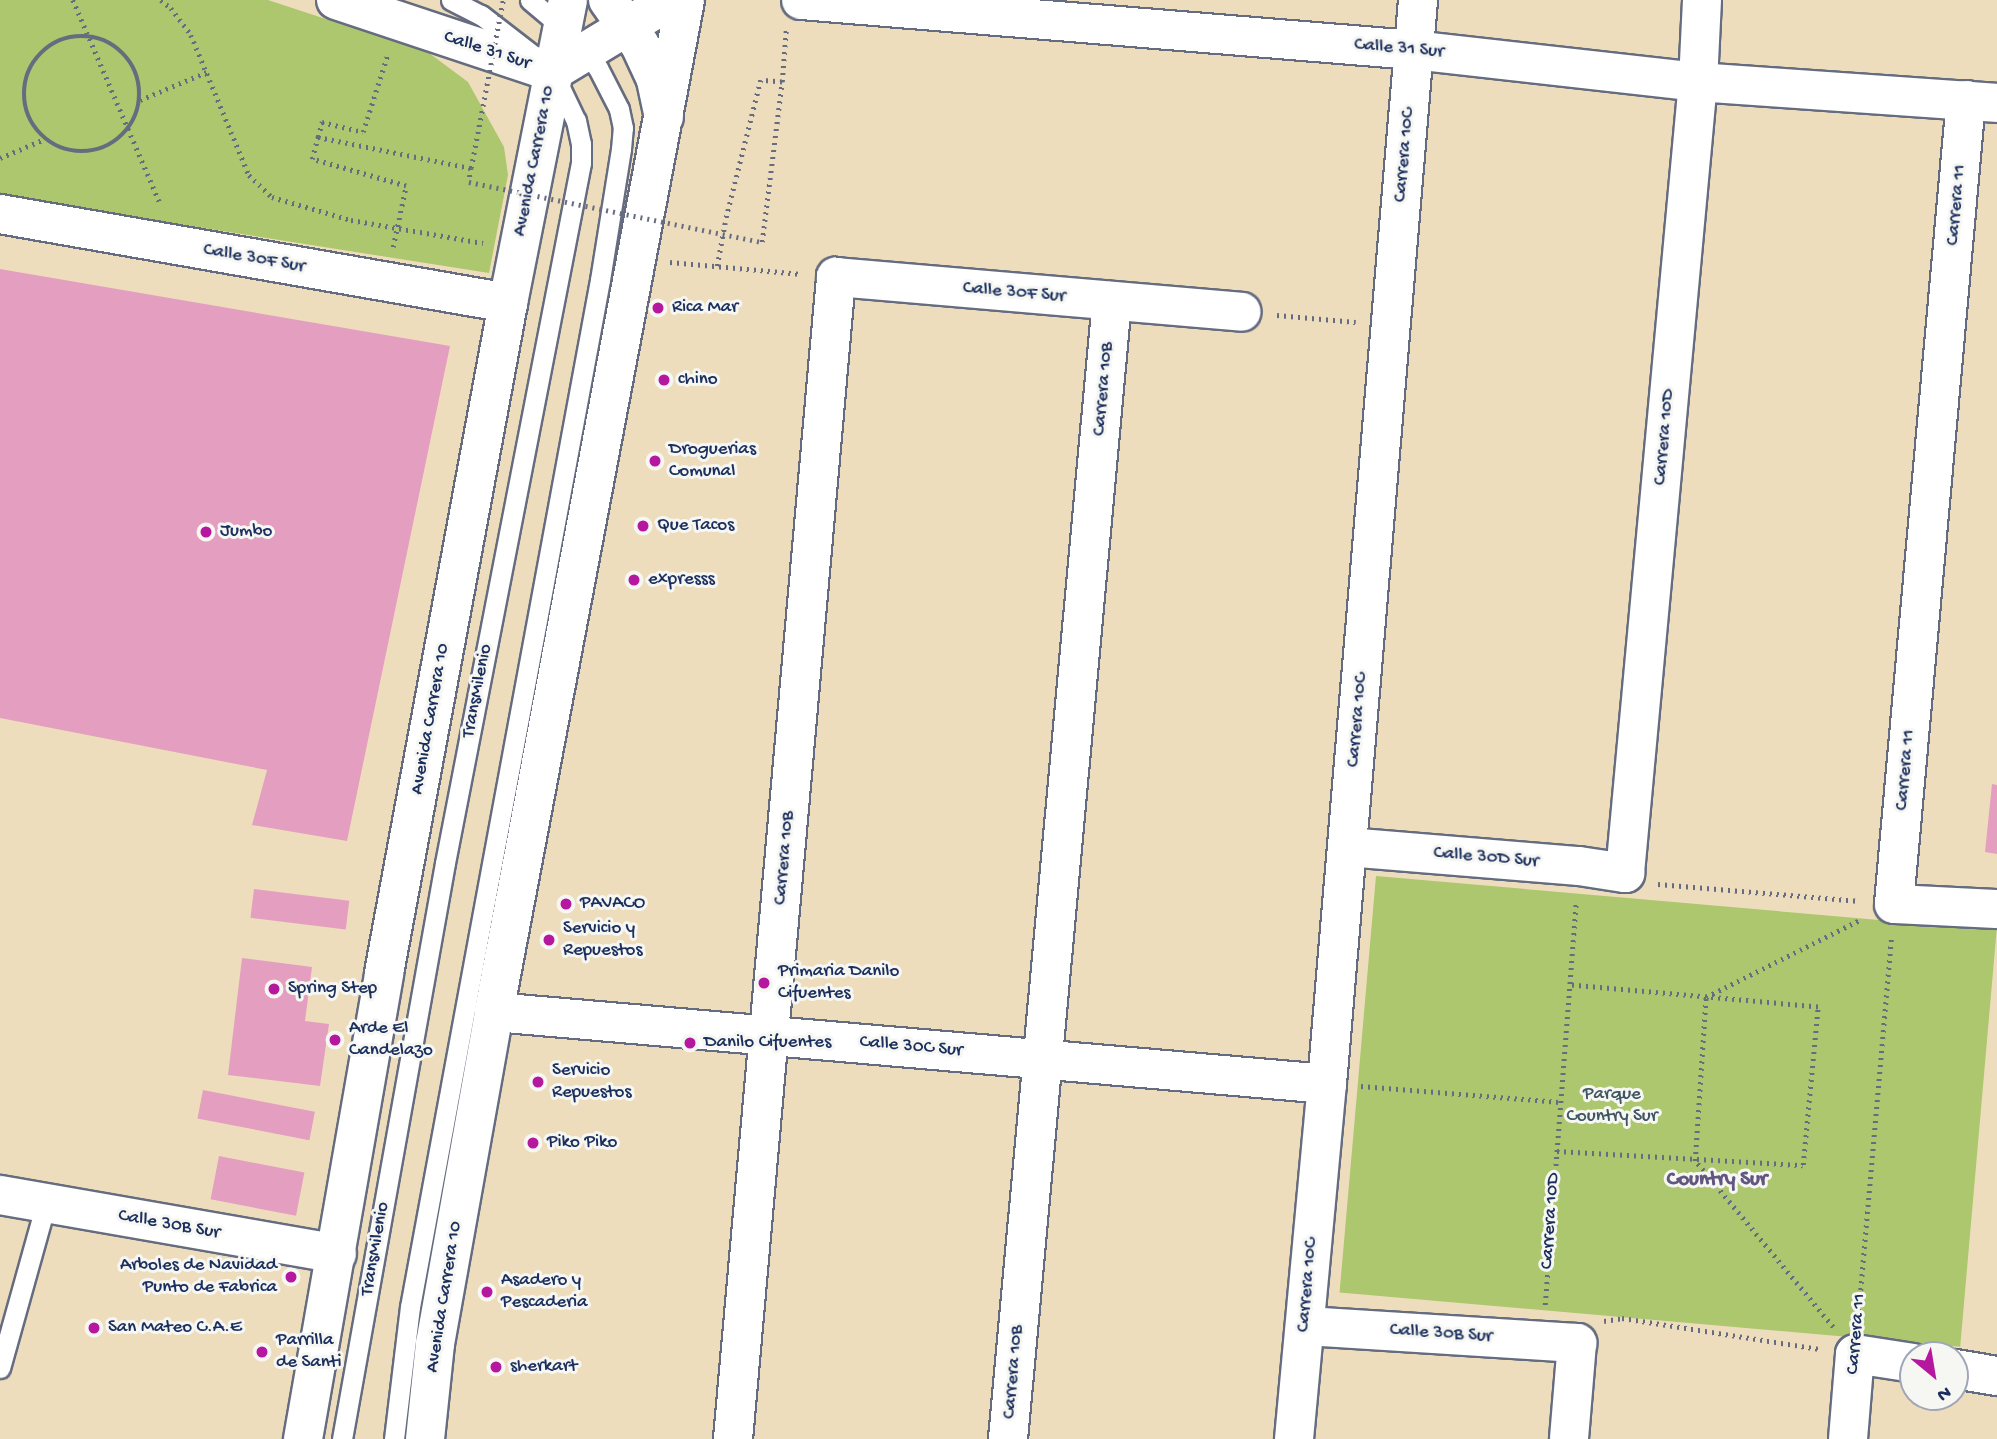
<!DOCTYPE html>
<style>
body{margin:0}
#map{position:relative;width:1997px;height:1439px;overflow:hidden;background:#eeddbc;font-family:"Gochi Hand",sans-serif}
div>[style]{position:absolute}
.green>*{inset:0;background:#acc76d;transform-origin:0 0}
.building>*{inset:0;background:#e49fc0;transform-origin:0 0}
.path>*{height:4.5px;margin-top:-2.25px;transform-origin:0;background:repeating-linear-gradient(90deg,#656c7f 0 2px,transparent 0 7px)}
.path>.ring{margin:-2.25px;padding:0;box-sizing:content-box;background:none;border:4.5px solid #656c7f;border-radius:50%}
.roads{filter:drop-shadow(2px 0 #656c7f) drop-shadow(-2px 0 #656c7f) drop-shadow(0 2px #656c7f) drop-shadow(0 -2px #656c7f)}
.service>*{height:19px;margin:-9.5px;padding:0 9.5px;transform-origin:9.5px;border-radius:9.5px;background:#fff}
.minor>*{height:38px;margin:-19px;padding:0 19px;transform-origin:19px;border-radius:19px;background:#fff}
.tertiary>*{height:38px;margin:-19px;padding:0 19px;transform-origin:19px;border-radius:19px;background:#fff}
.secondary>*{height:38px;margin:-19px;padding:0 19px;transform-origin:19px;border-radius:19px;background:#fff}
.path-bridge>*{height:4.5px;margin-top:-2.25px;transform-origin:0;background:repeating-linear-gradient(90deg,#656c7f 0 2px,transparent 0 7px)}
.dots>*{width:19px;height:19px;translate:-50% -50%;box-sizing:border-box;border:4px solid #f6f6f2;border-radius:50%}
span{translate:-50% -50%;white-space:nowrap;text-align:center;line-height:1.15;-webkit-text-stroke:6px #f6f6f2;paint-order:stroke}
.street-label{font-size:19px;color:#1b2f5e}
.poi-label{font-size:19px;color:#1b2f5e}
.left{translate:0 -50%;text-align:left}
.right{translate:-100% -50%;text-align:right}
.park-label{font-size:19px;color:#3f5562}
.neighbourhood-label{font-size:21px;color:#615680;font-weight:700}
.north{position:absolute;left:1899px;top:1341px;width:70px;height:70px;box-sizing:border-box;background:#f6f6f2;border:2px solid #9ea6b7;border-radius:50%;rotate:150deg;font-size:19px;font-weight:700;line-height:28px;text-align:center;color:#1b2f5e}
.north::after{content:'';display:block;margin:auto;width:24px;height:32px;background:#b5179e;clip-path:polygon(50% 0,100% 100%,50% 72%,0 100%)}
</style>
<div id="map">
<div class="green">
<div style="clip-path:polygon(0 0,268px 0,429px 53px,468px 82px,504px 147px,508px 175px,489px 273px,0 196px)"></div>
<div style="left:1376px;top:876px;width:623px;height:418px;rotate:5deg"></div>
</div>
<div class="building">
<div style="clip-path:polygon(0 269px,450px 346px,347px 841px,252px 825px,267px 770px,0 718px)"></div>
<div style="clip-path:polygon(1992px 784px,1997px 785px,1997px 854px,1985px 852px)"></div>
<div style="left:254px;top:889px;width:96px;height:29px;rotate:7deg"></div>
<div style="clip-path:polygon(242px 958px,312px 967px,305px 1021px,329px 1024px,320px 1086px,228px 1075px)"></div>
<div style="left:203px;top:1090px;width:114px;height:29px;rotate:11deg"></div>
<div style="left:219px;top:1156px;width:87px;height:44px;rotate:11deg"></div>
</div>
<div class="path">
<div style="left:73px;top:0;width:223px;rotate:66.8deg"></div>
<div style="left:161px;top:0;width:13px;rotate:39deg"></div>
<div style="left:171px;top:8px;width:34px;rotate:53deg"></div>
<div style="left:191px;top:35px;width:152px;rotate:67.5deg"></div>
<div style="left:249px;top:175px;width:32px;rotate:44deg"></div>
<div style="left:272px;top:197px;width:82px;rotate:16.2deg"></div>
<div style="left:351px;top:220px;width:134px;rotate:9.9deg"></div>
<div class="ring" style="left:24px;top:36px;width:111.5px;height:111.5px"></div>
<div style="left:782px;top:82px;width:52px;rotate:-85.6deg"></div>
<div style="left:140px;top:100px;width:73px;rotate:-22.7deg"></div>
<div style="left:318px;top:137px;width:16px;rotate:-75deg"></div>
<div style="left:322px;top:122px;width:42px;rotate:13.7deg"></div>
<div style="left:363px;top:132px;width:83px;rotate:-72.4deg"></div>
<div style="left:0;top:158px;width:49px;rotate:-22.9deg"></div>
<div style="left:393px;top:247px;width:62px;rotate:-78deg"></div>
<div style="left:406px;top:186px;width:98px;rotate:-164deg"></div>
<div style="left:312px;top:159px;width:23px;rotate:-75deg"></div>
<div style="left:318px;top:137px;width:156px;rotate:11.5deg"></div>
<div style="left:471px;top:168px;width:14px;rotate:98deg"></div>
<div style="left:670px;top:262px;width:132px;rotate:5.2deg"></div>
<div style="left:717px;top:266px;width:44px;rotate:-79.5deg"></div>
<div style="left:1277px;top:315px;width:79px;rotate:5.1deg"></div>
<div style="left:1658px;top:884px;width:202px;rotate:4.8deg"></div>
<div style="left:1361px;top:1086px;width:199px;rotate:4.6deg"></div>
<div style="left:1557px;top:1151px;width:246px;rotate:3.3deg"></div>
<div style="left:1803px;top:1165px;width:159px;rotate:-84.6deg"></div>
<div style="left:1818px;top:1007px;width:248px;rotate:-174.9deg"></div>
<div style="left:1545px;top:1305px;width:404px;rotate:-85.6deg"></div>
<div style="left:1858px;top:1318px;width:380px;rotate:-85deg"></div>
<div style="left:1604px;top:1321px;width:18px;rotate:-9deg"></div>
<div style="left:1622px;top:1318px;width:200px;rotate:8.9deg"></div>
<div style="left:1833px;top:1327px;width:216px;rotate:-129.7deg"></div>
<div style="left:1695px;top:1161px;width:164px;rotate:-86.2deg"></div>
<div style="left:1706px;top:997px;width:174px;rotate:-26.6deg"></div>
</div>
<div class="roads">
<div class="service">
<div style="left:451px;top:0;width:34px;rotate:27deg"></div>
<div style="left:481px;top:15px;width:67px;rotate:37.7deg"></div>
<div style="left:0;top:1368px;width:171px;rotate:-74.4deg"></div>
<div style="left:342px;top:1439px;width:585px;rotate:-79.86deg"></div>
<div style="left:445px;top:863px;width:713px;rotate:-79.01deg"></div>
<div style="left:581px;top:163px;width:19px;rotate:-90deg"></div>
<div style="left:581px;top:144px;width:24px;rotate:-102deg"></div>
<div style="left:576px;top:121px;width:49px;rotate:-115.5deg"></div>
<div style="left:394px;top:1439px;width:133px;rotate:-83.1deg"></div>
<div style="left:410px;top:1307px;width:1044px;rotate:-79.52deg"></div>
<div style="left:600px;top:280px;width:133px;rotate:-80.9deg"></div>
<div style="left:621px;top:149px;width:21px;rotate:-85deg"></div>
<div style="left:623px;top:128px;width:19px;rotate:-102deg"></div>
<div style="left:619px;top:109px;width:46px;rotate:-117.1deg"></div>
<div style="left:598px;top:68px;width:55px;rotate:-131.3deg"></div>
<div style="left:562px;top:27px;width:42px;rotate:-139.8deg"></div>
</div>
<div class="minor">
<div style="left:801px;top:0;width:614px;rotate:4.67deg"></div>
<div style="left:1413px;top:50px;width:287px;rotate:6.4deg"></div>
<div style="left:1698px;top:82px;width:300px;rotate:4deg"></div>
<div style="left:1966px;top:100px;width:807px;rotate:95.12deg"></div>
<div style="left:1894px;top:904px;width:103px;rotate:2.8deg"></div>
<div style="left:0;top:214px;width:516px;rotate:9.94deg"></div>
<div style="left:1347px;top:847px;width:233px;rotate:4.7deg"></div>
<div style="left:1579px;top:866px;width:47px;rotate:8.7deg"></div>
<div style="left:1625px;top:873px;width:794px;rotate:-84.73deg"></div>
<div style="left:1698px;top:82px;width:82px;rotate:-87.2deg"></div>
<div style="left:494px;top:1012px;width:836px;rotate:4.94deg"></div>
<div style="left:0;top:1195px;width:342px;rotate:9.9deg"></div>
<div style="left:1305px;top:1326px;width:273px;rotate:3.6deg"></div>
<div style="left:1577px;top:1343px;width:96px;rotate:94.8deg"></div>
<div style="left:1955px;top:1369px;width:43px;rotate:9.5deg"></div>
<div style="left:733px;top:1439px;width:1167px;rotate:-84.93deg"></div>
<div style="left:836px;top:277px;width:407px;rotate:4.9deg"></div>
<div style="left:1008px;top:1439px;width:1143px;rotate:-84.78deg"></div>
<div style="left:1294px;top:1439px;width:357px;rotate:-84.7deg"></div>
<div style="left:1327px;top:1084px;width:1088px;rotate:-85.2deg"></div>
<div style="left:1848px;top:1439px;width:85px;rotate:-85.3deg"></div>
<div style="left:1855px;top:1354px;width:59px;rotate:8.8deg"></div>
</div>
<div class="tertiary">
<div style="left:336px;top:0;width:228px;rotate:18.4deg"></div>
<div style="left:552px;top:72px;width:139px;rotate:-31.2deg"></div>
<div style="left:608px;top:0;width:55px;rotate:54.6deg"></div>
<div style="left:640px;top:45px;width:38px;rotate:65deg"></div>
<div style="left:656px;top:80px;width:38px;rotate:78deg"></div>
</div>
<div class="secondary">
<div style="left:303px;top:1439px;width:473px;rotate:-80.1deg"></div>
<div style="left:384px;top:973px;width:681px;rotate:-79.51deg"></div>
<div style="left:508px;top:303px;width:309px;rotate:-78.8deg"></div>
<div style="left:425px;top:1439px;width:96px;rotate:-84deg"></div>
<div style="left:435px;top:1344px;width:337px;rotate:-79.9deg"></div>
<div style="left:494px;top:1012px;width:1030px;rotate:-79.31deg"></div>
</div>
</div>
<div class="path-bridge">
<div style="left:471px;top:168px;width:171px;rotate:-79.2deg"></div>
<div style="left:469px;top:182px;width:299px;rotate:11.6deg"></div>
<div style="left:762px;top:242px;width:161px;rotate:-82.9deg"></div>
<div style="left:782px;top:82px;width:21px;rotate:-175deg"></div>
<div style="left:761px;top:80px;width:147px;rotate:104.1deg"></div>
</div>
<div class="dots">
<div style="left:658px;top:308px;background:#b5179e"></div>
<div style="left:664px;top:380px;background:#b5179e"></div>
<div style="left:655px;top:461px;background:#b5179e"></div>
<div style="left:643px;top:526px;background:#b5179e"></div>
<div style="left:206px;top:532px;background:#b5179e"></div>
<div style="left:634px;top:580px;background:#b5179e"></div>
<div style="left:566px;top:904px;background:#b5179e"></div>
<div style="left:549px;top:940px;background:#b5179e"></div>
<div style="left:764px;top:983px;background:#b5179e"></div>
<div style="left:274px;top:989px;background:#b5179e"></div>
<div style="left:335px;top:1040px;background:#b5179e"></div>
<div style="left:690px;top:1043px;background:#b5179e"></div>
<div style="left:538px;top:1082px;background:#b5179e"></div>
<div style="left:533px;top:1143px;background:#b5179e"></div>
<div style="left:291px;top:1277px;background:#b5179e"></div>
<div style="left:487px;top:1292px;background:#b5179e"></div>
<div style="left:94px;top:1328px;background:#b5179e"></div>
<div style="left:262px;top:1352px;background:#b5179e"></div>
<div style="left:496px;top:1367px;background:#b5179e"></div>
</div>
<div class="street-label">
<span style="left:1399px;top:49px;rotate:5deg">Calle 31 Sur</span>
<span style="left:487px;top:51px;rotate:18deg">Calle 31 Sur</span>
<span style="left:1405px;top:155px;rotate:-85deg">Carrera 10C</span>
<span style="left:535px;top:161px;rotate:-79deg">Avenida Carrera 10</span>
<span style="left:1957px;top:205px;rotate:-85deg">Carrera 11</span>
<span style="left:254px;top:259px;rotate:10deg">Calle 30F Sur</span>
<span style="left:1014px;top:293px;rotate:5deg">Calle 30F Sur</span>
<span style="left:1104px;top:389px;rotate:-85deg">Carrera 10B</span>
<span style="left:1665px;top:437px;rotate:-85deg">Carrera 10D</span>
<span style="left:478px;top:691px;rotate:-79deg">TransMilenio</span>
<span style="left:431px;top:719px;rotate:-80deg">Avenida Carrera 10</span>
<span style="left:1358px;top:720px;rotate:-85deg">Carrera 10C</span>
<span style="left:1906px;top:770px;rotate:-85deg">Carrera 11</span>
<span style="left:785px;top:858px;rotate:-85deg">Carrera 10B</span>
<span style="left:1486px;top:858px;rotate:5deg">Calle 30D Sur</span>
<span style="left:911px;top:1047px;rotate:5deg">Calle 30C Sur</span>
<span style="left:1551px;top:1221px;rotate:-86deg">Carrera 10D</span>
<span style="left:169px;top:1225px;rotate:10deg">Calle 30B Sur</span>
<span style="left:376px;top:1249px;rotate:-80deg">TransMilenio</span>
<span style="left:1308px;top:1285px;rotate:-85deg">Carrera 10C</span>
<span style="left:445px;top:1297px;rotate:-81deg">Avenida Carrera 10</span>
<span style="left:1441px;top:1334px;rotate:4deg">Calle 30B Sur</span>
<span style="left:1857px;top:1334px;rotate:-85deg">Carrera 11</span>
<span style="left:1014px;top:1372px;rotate:-85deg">Carrera 10B</span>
</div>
<div class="poi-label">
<span class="left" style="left:672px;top:308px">Rica Mar</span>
<span class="left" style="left:678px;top:380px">chino</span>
<span class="left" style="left:669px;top:461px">Droguerias<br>Comunal</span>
<span class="left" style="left:657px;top:526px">Que Tacos</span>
<span class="left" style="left:220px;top:532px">Jumbo</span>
<span class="left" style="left:648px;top:580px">expresss</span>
<span class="left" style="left:580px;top:904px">PAVACO</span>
<span class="left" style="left:563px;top:940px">Servicio y<br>Repuestos</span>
<span class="left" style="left:778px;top:983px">Primaria Danilo<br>Cifuentes</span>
<span class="left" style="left:288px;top:989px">Spring Step</span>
<span class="left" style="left:349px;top:1040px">Arde El<br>Candelazo</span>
<span class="left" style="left:704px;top:1043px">Danilo Cifuentes</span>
<span class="left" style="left:552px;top:1082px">Servicio<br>Repuestos</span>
<span class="left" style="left:547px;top:1143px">Piko Piko</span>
<span class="right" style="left:277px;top:1277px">Arboles de Navidad<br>Punto de Fabrica</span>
<span class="left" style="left:501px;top:1292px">Asadero y<br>Pescaderia</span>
<span class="left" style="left:108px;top:1328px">San Mateo C.A.E</span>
<span class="left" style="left:276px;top:1352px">Parrilla<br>de Santi</span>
<span class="left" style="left:510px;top:1367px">sherkart</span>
</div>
<div class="park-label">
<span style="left:1612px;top:1106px">Parque<br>Country Sur</span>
</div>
<div class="neighbourhood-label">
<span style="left:1717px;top:1181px">Country Sur</span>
</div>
<div class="north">N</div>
</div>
